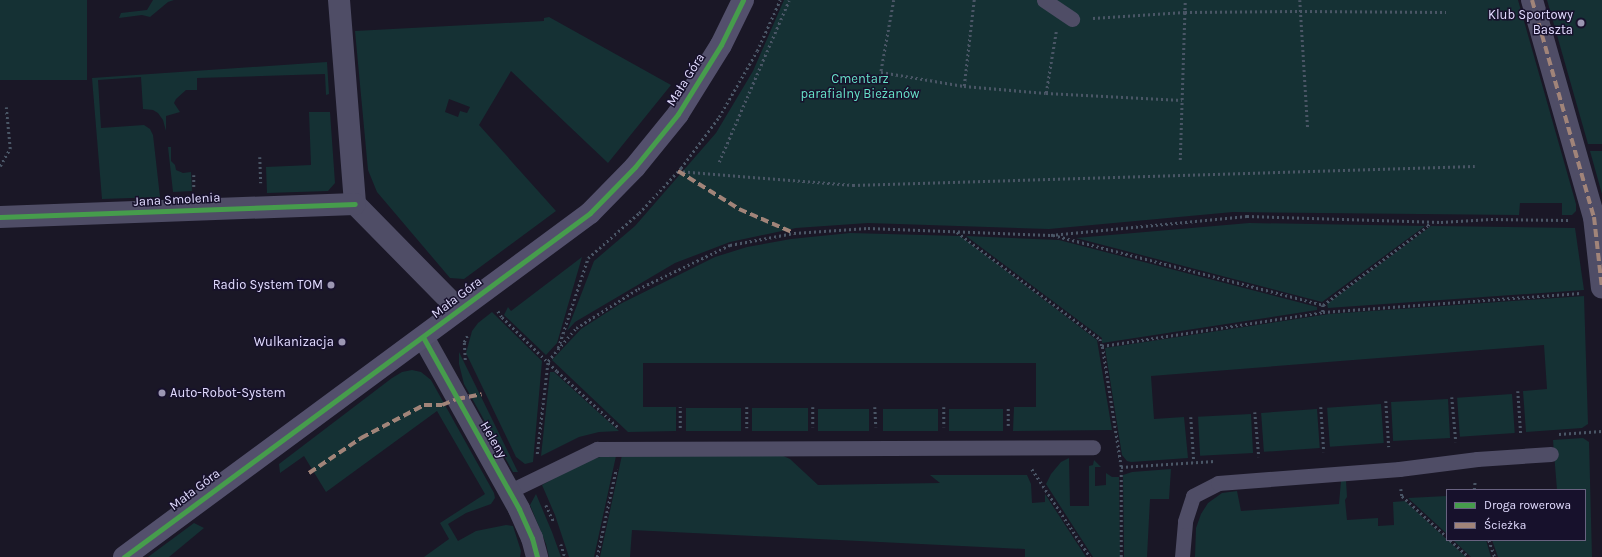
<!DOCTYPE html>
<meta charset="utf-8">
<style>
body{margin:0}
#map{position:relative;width:1602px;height:557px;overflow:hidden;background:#1a1726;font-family:Karla,sans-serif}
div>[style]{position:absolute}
.green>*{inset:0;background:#153134;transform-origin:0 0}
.path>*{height:2.5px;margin-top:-1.25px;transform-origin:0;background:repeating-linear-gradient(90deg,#4a5666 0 2px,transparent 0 5px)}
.lane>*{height:15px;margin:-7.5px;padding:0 7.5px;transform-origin:7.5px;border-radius:7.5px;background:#4f4d66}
.street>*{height:22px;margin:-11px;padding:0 11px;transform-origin:11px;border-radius:11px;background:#4f4d66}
.secondary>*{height:22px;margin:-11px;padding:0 11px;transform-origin:11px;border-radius:11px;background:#53506c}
.quiet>*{height:4px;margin-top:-2px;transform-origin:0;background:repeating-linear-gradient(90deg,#a18479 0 8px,transparent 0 12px)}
.cycleway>*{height:5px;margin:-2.5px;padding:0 2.5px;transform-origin:2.5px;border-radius:2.5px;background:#469c4c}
.dots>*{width:11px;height:11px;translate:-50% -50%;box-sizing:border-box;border:2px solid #17112c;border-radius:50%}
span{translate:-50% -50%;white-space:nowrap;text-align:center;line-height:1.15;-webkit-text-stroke:3px #17112c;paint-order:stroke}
.poi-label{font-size:13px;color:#e2dcff}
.right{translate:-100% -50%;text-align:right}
.left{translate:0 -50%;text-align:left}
.street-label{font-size:13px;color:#e2dcff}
.park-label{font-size:13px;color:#66e1c8}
.legend{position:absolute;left:1446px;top:489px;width:140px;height:52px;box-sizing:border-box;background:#17112c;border:1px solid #686280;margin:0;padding:5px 7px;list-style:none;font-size:12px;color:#e2dcff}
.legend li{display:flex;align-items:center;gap:8px;height:20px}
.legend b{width:20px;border:1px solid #686280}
</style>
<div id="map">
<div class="green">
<div style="left:0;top:0;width:87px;height:80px"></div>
<div style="clip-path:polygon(153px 0,174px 0,168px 2px,150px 17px,142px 15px,119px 18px,121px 13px,147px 10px)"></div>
<div style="clip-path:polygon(784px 0,1518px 0,1576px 204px,1576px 211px,1572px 215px,1562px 215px,1562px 203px,1520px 203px,1519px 215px,1233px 212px,1049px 229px,868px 223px,796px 228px,730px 242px,675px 263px,575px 322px,567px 331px,594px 261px,635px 226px,716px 133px,753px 71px)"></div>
<div style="clip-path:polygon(1547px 0,1602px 0,1602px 144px,1588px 144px)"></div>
<div style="clip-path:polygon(evenodd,549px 17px,671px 85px,608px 163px,511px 71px,479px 125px,556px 211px,464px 279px,450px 278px,377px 192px,368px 170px,355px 31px,544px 21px,544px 18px,549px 17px,449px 99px,470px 107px,467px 113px,460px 111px,458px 117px,445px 112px,449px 99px)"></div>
<div style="clip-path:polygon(327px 62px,329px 94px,326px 95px,325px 74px,197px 78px,197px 90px,186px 90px,176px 99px,174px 103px,180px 112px,166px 116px,166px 131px,163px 120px,158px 113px,153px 110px,143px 109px,141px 77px,98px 80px,101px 128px,144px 125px,150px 129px,153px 135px,160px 197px,102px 199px,92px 78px)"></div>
<div style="clip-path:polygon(309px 112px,330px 112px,335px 183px,328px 191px,267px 193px,266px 167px,311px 165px)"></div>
<div style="clip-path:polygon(168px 147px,171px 147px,171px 161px,175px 165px,176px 170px,183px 173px,191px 172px,192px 191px,173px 192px)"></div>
<div style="clip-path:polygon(1590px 151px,1602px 151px,1602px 194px)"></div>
<div style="clip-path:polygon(1249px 223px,1425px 226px,1322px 302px,1076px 238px)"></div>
<div style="clip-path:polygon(1431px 226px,1575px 228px,1584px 290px,1328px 308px,1327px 304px)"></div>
<div style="clip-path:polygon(850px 233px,960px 236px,1097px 340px,1112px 430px,1013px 431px,1014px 407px,1036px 407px,1036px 363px,643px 363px,643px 407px,676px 407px,676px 431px,628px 432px,552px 360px,581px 329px,620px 304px,715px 257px,747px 247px,791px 239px)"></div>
<div style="clip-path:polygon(966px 236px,1059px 240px,1317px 307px,1317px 310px,1102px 343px,1102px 338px)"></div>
<div style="clip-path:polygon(582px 257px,557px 343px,546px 355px,504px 315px,508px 307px,511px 311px)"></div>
<div style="clip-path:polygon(1584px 296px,1588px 424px,1582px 428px,1526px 432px,1523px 391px,1547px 389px,1544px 345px,1151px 376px,1154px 419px,1184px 417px,1188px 458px,1131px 462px,1127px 461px,1122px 455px,1105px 348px,1329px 314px)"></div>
<div style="clip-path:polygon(492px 312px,542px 361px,533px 462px,525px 464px,516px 457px,466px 353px,472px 331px,478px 323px)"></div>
<div style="clip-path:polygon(459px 352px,490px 415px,518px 472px,513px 472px,464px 384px,459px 364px)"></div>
<div style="clip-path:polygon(412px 370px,421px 372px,431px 380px,494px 493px,495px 498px,491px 504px,466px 513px,448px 524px,458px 541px,476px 531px,506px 525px,513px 526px,521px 551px,520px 557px,424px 557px,449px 539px,440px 523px,485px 494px,437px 411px,326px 492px,304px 456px,280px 473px,279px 464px,392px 378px,402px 372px)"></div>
<div style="clip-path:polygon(550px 372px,554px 372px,619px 431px,599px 432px,579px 437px,541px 456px)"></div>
<div style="left:1512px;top:394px;width:39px;height:55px;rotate:86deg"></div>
<div style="left:1448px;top:399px;width:39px;height:57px;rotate:87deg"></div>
<div style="left:1381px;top:404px;width:39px;height:54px;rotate:86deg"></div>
<div style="left:741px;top:408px;width:23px;height:55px;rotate:90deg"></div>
<div style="left:808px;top:408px;width:23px;height:56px;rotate:90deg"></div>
<div style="left:818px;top:409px;width:51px;height:22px"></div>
<div style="left:883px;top:409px;width:55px;height:22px"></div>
<div style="left:949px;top:409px;width:54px;height:22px"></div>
<div style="left:1317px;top:409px;width:39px;height:56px;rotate:86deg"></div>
<div style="left:1251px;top:414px;width:39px;height:53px;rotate:87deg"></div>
<div style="clip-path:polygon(1583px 438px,1589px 442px,1592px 557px,1498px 557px,1492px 540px,1585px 540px,1585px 490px,1557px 490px,1553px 440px)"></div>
<div style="clip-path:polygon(622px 455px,781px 455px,790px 459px,818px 485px,940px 483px,930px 475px,1027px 475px,1031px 484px,1032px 503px,1045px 502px,1045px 494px,1086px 557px,1025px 557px,1025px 549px,632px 530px,630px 557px,600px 557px)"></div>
<div style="clip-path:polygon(616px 456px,594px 557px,569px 557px,555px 515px,542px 485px,583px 462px,600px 457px)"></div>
<div style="clip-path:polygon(1069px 458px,1070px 506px,1089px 506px,1089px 466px,1093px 465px,1094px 460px,1101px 467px,1095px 467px,1095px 486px,1106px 485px,1106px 473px,1112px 477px,1119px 477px,1120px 557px,1093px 557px,1046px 484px,1051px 474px,1061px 462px)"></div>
<div style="clip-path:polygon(1171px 469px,1169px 499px,1150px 499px,1147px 557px,1124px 557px,1123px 475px,1132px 472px)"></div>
<div style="clip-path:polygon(1341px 481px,1346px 481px,1347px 497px,1345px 500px,1347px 520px,1378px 518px,1378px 526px,1394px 525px,1393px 502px,1405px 501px,1466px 557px,1195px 557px,1196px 528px,1201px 514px,1208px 503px,1222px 493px,1237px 491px,1241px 511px,1339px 504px)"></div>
<div style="clip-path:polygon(536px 494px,552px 532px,561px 557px,549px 557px,546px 544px,530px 505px)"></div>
<div style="clip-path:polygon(1447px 496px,1447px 534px,1408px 498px)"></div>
<div style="clip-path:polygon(194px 523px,204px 528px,169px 557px,148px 557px)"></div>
<div style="clip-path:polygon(1453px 540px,1486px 540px,1491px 557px,1471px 557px)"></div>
</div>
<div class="path">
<div style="left:894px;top:0;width:73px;rotate:100.2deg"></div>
<div style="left:881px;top:72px;width:84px;rotate:9.6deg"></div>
<div style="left:964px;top:86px;width:82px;rotate:4.9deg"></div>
<div style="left:1046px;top:93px;width:136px;rotate:2.9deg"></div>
<div style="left:1300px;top:0;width:130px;rotate:86.5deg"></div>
<div style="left:1093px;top:18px;width:92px;rotate:-3.7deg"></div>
<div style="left:1185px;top:12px;width:115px;rotate:-0.5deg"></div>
<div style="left:1300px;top:11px;width:146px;rotate:0.4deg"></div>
<div style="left:964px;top:86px;width:87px;rotate:-83.4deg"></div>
<div style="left:1046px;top:93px;width:62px;rotate:-80.7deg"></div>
<div style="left:260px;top:157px;width:26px;rotate:88deg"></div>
<div style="left:1180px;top:160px;width:160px;rotate:-88.2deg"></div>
<div style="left:719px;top:162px;width:176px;rotate:-66.6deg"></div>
<div style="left:0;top:166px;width:20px;rotate:-60deg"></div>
<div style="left:10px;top:149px;width:42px;rotate:-95.4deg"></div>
<div style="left:678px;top:171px;width:176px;rotate:4.6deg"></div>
<div style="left:853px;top:185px;width:622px;rotate:-1.75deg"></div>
<div style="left:194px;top:175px;width:12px;rotate:90deg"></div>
<div style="left:957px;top:232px;width:179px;rotate:36.8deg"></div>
<div style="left:1100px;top:339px;width:7px;rotate:74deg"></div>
<div style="left:1053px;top:235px;width:279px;rotate:14.5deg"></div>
<div style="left:1323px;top:305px;width:7px;rotate:90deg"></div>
<div style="left:1323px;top:305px;width:131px;rotate:-37deg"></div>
<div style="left:1428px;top:226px;width:4px;rotate:-76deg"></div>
<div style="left:498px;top:311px;width:7px;rotate:56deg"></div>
<div style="left:502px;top:317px;width:77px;rotate:44.5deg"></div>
<div style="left:557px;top:371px;width:83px;rotate:42.6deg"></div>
<div style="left:558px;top:348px;width:95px;rotate:-71.6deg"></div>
<div style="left:588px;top:258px;width:68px;rotate:-41.4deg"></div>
<div style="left:639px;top:213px;width:62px;rotate:-47deg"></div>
<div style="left:681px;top:168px;width:64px;rotate:-53.3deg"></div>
<div style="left:719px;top:117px;width:76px;rotate:-60.1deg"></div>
<div style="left:757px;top:51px;width:56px;rotate:-65.7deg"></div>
<div style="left:465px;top:360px;width:18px;rotate:-93deg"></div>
<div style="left:464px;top:342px;width:7px;rotate:-63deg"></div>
<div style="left:1518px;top:391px;width:44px;rotate:86.1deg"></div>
<div style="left:1452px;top:397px;width:45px;rotate:84.9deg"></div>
<div style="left:1386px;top:401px;width:46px;rotate:86.3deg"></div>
<div style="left:747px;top:407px;width:21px;rotate:90deg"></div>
<div style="left:813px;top:407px;width:20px;rotate:90deg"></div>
<div style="left:875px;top:407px;width:20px;rotate:87deg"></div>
<div style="left:944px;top:407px;width:20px;rotate:90deg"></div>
<div style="left:1321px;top:407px;width:45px;rotate:86.2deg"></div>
<div style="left:1255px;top:412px;width:45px;rotate:84.9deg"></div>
<div style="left:1191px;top:417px;width:45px;rotate:86.2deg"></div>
<div style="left:1008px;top:426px;width:20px;rotate:-90deg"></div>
<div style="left:680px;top:428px;width:21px;rotate:-90deg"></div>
<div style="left:1559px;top:434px;width:43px;rotate:-4deg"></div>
<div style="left:537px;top:454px;width:94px;rotate:-83.3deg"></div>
<div style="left:548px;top:361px;width:43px;rotate:-49.7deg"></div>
<div style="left:576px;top:328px;width:73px;rotate:-32.2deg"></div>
<div style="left:638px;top:289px;width:102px;rotate:-25.6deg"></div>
<div style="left:730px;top:245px;width:65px;rotate:-10.6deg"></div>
<div style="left:794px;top:233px;width:74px;rotate:-3.9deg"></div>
<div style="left:868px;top:228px;width:183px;rotate:2.2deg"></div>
<div style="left:1051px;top:235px;width:197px;rotate:-5.5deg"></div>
<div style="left:1247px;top:216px;width:194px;rotate:1.8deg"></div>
<div style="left:1441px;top:222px;width:50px;rotate:-3.4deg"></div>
<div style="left:1491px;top:219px;width:79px;rotate:0.7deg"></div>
<div style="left:1121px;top:467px;width:94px;rotate:-3.7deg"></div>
<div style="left:1032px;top:469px;width:105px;rotate:56.6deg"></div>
<div style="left:1401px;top:489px;width:7px;rotate:82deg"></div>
<div style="left:1402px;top:496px;width:61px;rotate:42.3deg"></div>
<div style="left:1474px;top:490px;width:9px;rotate:-84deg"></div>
<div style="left:546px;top:505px;width:19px;rotate:65deg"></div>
<div style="left:1450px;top:540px;width:25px;rotate:42deg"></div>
<div style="left:1489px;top:540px;width:18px;rotate:71deg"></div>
<div style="left:561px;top:544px;width:14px;rotate:73deg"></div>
<div style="left:597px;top:557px;width:90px;rotate:-77.8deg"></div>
<div style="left:1121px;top:557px;width:90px;rotate:-90deg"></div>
<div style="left:1121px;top:467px;width:122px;rotate:-98.9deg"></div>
<div style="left:1102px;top:346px;width:224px;rotate:-8.7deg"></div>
<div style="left:1323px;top:312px;width:258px;rotate:-4.2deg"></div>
</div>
<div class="lane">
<div style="left:1044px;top:0;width:34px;rotate:34deg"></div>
<div style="left:510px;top:491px;width:97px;rotate:-25.8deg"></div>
<div style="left:597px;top:449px;width:496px;rotate:-0.2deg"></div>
<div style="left:1182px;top:557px;width:36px;rotate:-85deg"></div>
<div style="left:1185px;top:521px;width:26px;rotate:-72deg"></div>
<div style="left:1193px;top:496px;width:28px;rotate:-27deg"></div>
<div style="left:1218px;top:483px;width:182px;rotate:-4.4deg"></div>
<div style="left:1399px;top:469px;width:79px;rotate:-7.3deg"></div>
<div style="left:1477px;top:459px;width:74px;rotate:-3.9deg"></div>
</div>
<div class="street">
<div style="left:339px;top:0;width:205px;rotate:85.5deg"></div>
<div style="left:355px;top:204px;width:148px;rotate:45.5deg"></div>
<div style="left:1532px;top:0;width:226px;rotate:74.1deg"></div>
<div style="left:1594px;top:217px;width:71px;rotate:83.6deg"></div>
<div style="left:0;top:217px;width:355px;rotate:-2.1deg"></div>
<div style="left:423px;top:337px;width:197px;rotate:60.8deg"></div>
<div style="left:519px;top:509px;width:32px;rotate:66deg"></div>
<div style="left:532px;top:538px;width:20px;rotate:75deg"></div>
</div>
<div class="secondary">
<div style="left:124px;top:557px;width:579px;rotate:-36.43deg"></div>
<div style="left:590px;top:213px;width:64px;rotate:-45.6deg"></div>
<div style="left:635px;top:167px;width:68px;rotate:-50.9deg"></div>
<div style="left:678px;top:114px;width:81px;rotate:-58.1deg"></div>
<div style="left:721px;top:45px;width:50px;rotate:-63.9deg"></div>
</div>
<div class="quiet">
<div style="left:1532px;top:0;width:226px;rotate:74.1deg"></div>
<div style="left:1594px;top:217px;width:71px;rotate:83.6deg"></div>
<div style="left:678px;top:171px;width:72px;rotate:31.9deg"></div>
<div style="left:739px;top:209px;width:60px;rotate:23.6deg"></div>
<div style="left:309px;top:473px;width:63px;rotate:-33.9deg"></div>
<div style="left:361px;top:438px;width:71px;rotate:-27.6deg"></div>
<div style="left:424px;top:405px;width:18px"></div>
<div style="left:442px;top:405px;width:16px;rotate:-22deg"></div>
<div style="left:457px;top:399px;width:25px;rotate:-11deg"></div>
</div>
<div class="cycleway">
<div style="left:0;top:217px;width:355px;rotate:-2.1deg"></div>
<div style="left:423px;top:337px;width:197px;rotate:60.8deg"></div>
<div style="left:519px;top:509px;width:32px;rotate:66deg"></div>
<div style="left:532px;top:538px;width:20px;rotate:75deg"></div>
<div style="left:124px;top:557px;width:579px;rotate:-36.43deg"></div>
<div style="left:590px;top:213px;width:64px;rotate:-45.6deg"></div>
<div style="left:635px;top:167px;width:68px;rotate:-50.9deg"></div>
<div style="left:678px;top:114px;width:81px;rotate:-58.1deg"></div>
<div style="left:721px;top:45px;width:50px;rotate:-63.9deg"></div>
</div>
<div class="dots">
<div style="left:1581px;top:23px;background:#9c97b3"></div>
<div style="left:331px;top:285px;background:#9c97b3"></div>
<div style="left:342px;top:342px;background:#9c97b3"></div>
<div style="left:162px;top:393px;background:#9c97b3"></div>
</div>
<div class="poi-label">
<span class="right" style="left:1573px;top:23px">Klub Sportowy<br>Baszta</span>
<span class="right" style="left:323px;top:285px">Radio System TOM</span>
<span class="right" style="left:334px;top:342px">Wulkanizacja</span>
<span class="left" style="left:170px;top:393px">Auto-Robot-System</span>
</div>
<div class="street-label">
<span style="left:686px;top:80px;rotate:-58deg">Mała Góra</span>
<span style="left:177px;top:200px;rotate:-3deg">Jana Smolenia</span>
<span style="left:457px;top:298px;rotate:-37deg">Mała Góra</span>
<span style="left:493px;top:440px;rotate:60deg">Heleny</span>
<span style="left:195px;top:490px;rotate:-37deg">Mała Góra</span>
</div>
<div class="park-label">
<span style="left:860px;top:87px">Cmentarz<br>parafialny Bieżanów</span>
</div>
<ul class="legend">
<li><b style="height:5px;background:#469c4c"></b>Droga rowerowa</li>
<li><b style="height:5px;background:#a18479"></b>Ścieżka</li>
</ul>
</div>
